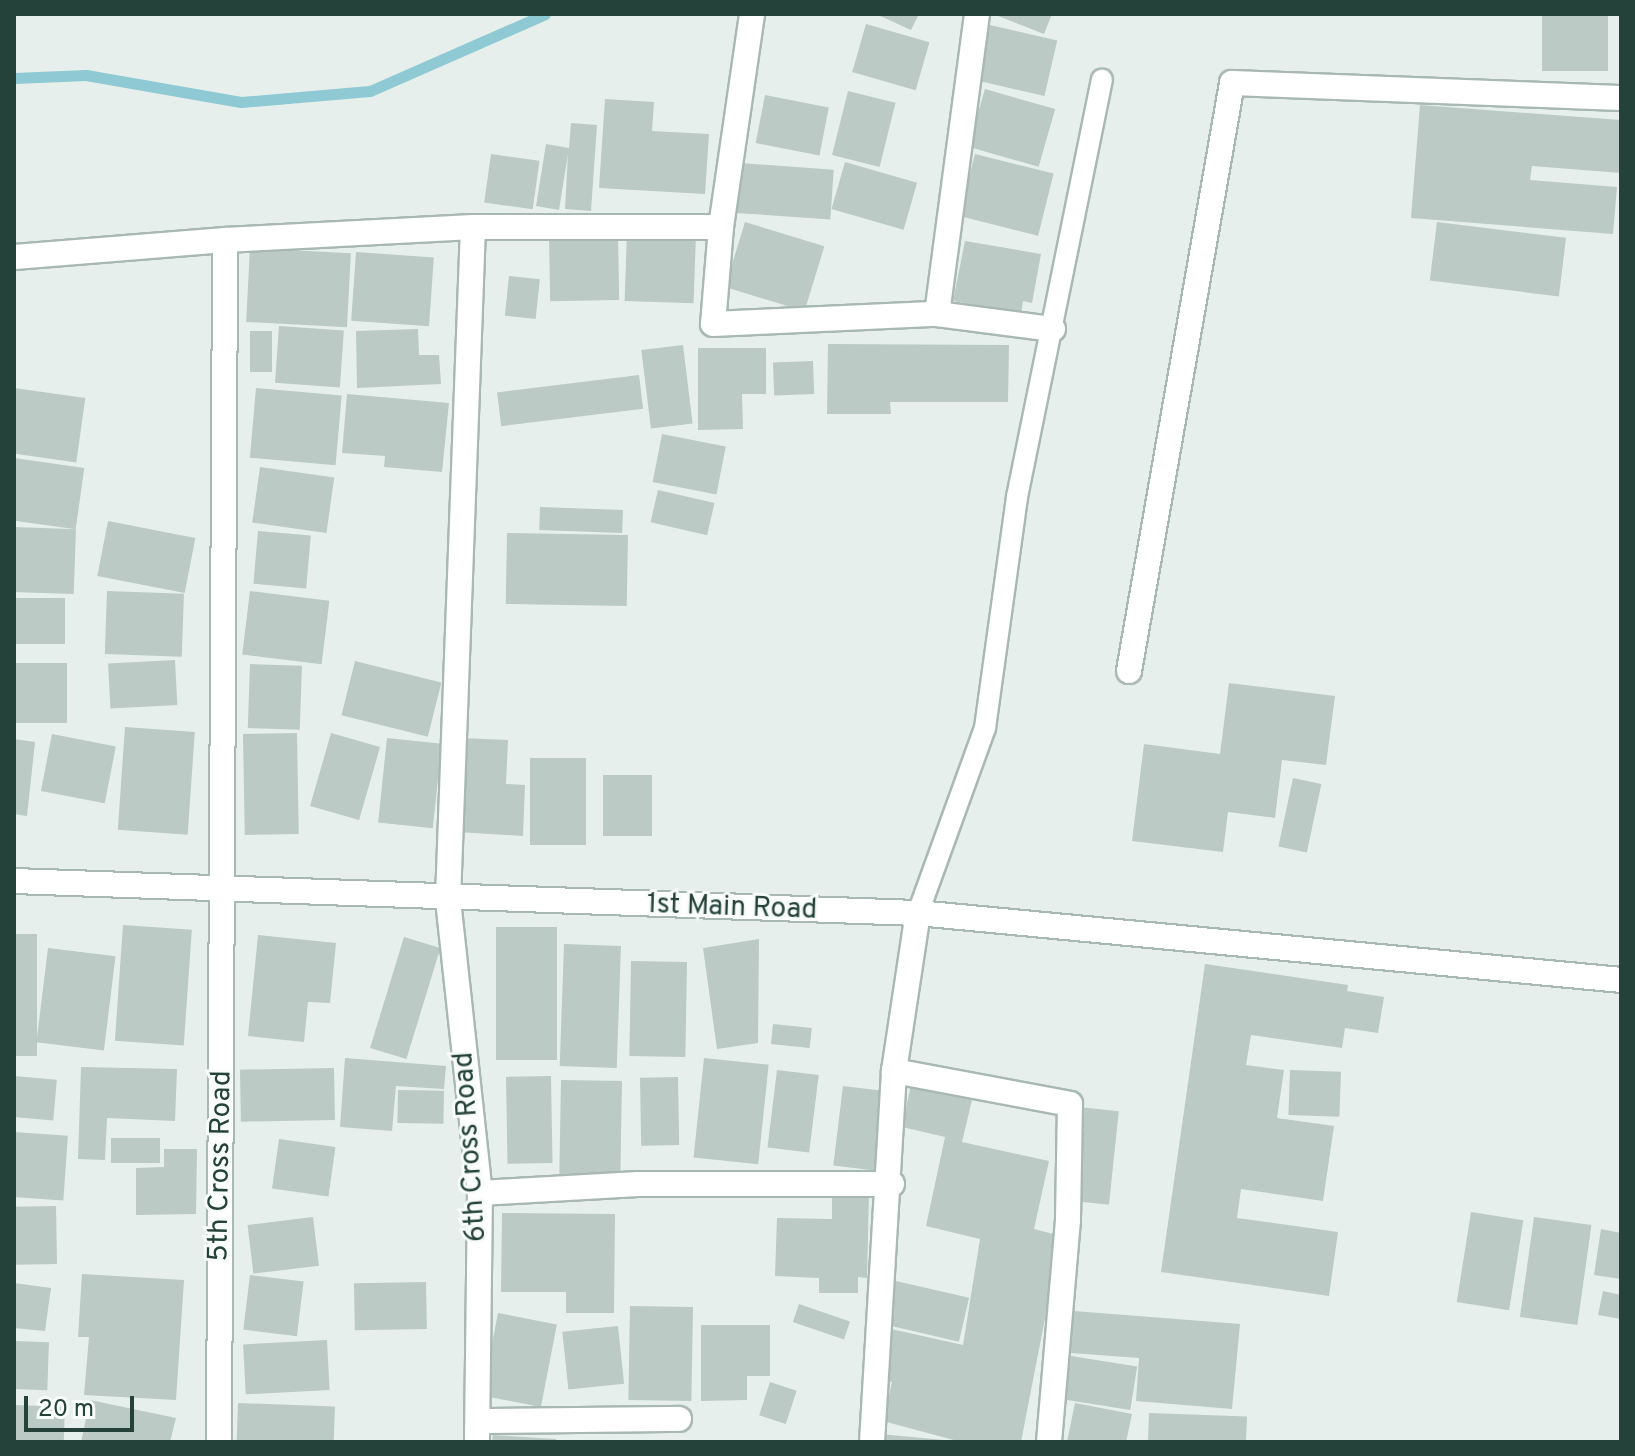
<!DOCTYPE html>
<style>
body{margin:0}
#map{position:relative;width:1635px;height:1456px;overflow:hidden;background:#e6efeb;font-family:Overpass,sans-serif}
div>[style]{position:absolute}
.stream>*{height:11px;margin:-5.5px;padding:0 5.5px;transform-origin:5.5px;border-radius:5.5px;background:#8ec9d4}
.building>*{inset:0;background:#bbcac4;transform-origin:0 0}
.roads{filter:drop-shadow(2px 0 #a8b8b2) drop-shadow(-2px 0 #a8b8b2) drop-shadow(0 2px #a8b8b2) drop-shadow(0 -2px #a8b8b2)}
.lane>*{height:20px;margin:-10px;padding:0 10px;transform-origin:10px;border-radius:10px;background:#fff}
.street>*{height:24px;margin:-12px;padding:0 12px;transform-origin:12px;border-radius:12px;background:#fff}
span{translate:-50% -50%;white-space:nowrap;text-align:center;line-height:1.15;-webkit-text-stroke:6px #f7fbf9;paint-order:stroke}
.street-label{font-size:28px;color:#24423a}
.frame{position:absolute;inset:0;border:16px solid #24423a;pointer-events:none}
.scale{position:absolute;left:24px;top:1396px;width:110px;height:36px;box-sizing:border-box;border:4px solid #24423a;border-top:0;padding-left:10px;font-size:24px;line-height:28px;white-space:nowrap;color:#24423a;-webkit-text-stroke:6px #f7fbf9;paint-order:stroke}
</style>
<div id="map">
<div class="stream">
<div style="left:14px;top:78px;width:72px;rotate:-2.4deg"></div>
<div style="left:86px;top:75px;width:157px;rotate:9.9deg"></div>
<div style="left:241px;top:102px;width:129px;rotate:-4.9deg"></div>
<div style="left:370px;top:91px;width:191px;rotate:-23.7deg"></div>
</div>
<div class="building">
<div style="clip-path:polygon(876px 14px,919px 14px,911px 30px)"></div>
<div style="clip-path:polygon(993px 14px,1052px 14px,1044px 34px)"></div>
<div style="left:1542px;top:14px;width:66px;height:57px"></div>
<div style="left:866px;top:24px;width:66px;height:50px;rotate:16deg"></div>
<div style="left:990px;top:25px;width:69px;height:57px;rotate:13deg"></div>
<div style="left:985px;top:89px;width:73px;height:60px;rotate:16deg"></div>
<div style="left:848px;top:91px;width:49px;height:66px;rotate:14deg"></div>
<div style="left:765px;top:95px;width:65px;height:49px;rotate:11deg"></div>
<div style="clip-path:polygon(605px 99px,654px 102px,652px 131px,709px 134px,705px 194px,599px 188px)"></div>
<div style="clip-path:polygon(1420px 105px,1621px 120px,1621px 173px,1532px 166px,1530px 180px,1617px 187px,1613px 234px,1411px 218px)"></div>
<div style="clip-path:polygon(571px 123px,597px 125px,591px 211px,565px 209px,568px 154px,559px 210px,536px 206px,546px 144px,569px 148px)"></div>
<div style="left:491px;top:154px;width:49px;height:49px;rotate:8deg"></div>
<div style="left:975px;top:154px;width:81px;height:64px;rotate:14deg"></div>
<div style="left:845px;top:162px;width:75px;height:49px;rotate:16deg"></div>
<div style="left:739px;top:163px;width:95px;height:50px;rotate:4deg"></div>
<div style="left:745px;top:222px;width:83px;height:68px;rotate:17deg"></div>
<div style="left:1437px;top:222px;width:130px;height:59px;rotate:7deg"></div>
<div style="left:627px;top:232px;width:69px;height:69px;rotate:2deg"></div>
<div style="left:618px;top:234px;width:66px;height:69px;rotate:89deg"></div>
<div style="clip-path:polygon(965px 241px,1041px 254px,1032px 303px,1023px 301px,1021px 313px,953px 301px)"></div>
<div style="left:250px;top:248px;width:101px;height:74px;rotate:3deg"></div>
<div style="left:356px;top:252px;width:78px;height:69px;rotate:4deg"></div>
<div style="left:509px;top:276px;width:31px;height:40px;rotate:6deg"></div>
<div style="left:279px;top:326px;width:65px;height:57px;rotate:4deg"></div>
<div style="clip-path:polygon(418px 329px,419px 355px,439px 355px,441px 384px,357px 388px,356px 331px)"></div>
<div style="left:250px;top:331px;width:22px;height:41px"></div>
<div style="clip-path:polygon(828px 344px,1009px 345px,1008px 402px,890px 402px,891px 414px,827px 414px)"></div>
<div style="left:683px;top:345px;width:79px;height:42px;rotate:83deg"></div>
<div style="clip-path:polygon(698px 348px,766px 348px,766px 394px,742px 394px,743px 429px,698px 430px)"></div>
<div style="left:813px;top:361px;width:33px;height:40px;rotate:88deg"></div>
<div style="left:639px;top:375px;width:34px;height:143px;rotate:83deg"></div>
<div style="left:14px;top:388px;width:72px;height:65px;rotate:8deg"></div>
<div style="left:256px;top:388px;width:86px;height:70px;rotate:5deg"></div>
<div style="clip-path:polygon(347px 394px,449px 403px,442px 472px,384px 467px,385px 456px,342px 453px)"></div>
<div style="left:662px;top:434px;width:65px;height:49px;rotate:11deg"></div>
<div style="left:14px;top:458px;width:71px;height:62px;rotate:8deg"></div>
<div style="left:260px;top:467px;width:75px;height:56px;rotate:8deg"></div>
<div style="left:658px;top:490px;width:58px;height:33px;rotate:13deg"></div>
<div style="left:540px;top:507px;width:83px;height:23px;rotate:2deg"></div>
<div style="left:108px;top:521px;width:89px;height:56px;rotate:11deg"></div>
<div style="left:14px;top:527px;width:62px;height:65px;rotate:2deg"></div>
<div style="left:258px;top:531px;width:53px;height:53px;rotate:5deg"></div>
<div style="left:507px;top:533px;width:121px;height:71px;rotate:1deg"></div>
<div style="left:107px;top:591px;width:77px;height:63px;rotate:2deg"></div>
<div style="left:250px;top:591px;width:80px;height:64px;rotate:7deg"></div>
<div style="left:65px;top:598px;width:46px;height:51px;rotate:90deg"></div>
<div style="left:175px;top:660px;width:45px;height:67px;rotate:87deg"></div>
<div style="left:355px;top:661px;width:89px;height:56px;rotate:14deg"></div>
<div style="left:14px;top:663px;width:53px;height:60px"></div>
<div style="left:250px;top:664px;width:52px;height:64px;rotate:2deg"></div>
<div style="clip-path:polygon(1229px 683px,1335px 696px,1326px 765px,1282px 760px,1275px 818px,1228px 812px,1223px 852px,1132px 841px,1144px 744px,1220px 754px)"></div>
<div style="left:125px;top:727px;width:70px;height:103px;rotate:4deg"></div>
<div style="left:297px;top:733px;width:101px;height:54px;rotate:89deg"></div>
<div style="left:331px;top:733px;width:51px;height:76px;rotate:16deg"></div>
<div style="left:52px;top:734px;width:65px;height:58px;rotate:11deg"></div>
<div style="left:387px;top:738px;width:55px;height:85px;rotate:6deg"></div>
<div style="clip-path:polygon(462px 738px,508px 740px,506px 784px,525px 785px,523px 836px,457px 832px)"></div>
<div style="clip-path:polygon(14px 739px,35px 742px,27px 816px,14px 814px)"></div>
<div style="left:530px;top:758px;width:56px;height:87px"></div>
<div style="left:603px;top:775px;width:49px;height:61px"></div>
<div style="left:1293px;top:778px;width:29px;height:70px;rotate:12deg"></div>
<div style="left:123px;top:925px;width:69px;height:116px;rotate:4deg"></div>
<div style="left:496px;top:927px;width:61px;height:133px"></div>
<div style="left:14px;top:934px;width:23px;height:122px"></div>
<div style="clip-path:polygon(258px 935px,336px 943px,330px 1003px,308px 1002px,304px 1042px,248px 1036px)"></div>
<div style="left:404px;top:937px;width:38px;height:116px;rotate:17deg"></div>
<div style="clip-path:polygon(759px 939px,758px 1043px,717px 1049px,703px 948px)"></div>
<div style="left:564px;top:944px;width:57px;height:122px;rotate:2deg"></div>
<div style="left:48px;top:948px;width:68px;height:95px;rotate:7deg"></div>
<div style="left:631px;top:961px;width:56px;height:95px;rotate:1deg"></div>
<div style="clip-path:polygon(1205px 964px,1348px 985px,1347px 991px,1384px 997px,1378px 1033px,1345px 1028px,1342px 1048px,1251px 1035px,1246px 1065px,1284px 1070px,1277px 1118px,1334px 1126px,1323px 1201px,1241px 1189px,1237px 1218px,1338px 1232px,1329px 1296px,1161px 1272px)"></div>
<div style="left:773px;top:1024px;width:39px;height:20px;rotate:6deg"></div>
<div style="clip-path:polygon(345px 1058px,446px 1066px,444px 1089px,396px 1086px,392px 1131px,340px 1127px)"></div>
<div style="left:704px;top:1058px;width:65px;height:100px;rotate:6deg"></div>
<div style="clip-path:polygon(81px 1067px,177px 1069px,175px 1121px,107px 1118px,105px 1160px,78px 1159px)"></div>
<div style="left:334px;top:1068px;width:52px;height:94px;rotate:89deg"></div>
<div style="left:777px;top:1070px;width:42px;height:78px;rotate:7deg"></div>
<div style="left:1290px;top:1070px;width:51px;height:45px;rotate:2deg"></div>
<div style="left:14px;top:1076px;width:43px;height:41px;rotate:5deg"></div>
<div style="left:551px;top:1076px;width:87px;height:45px;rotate:89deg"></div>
<div style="left:678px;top:1077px;width:68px;height:38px;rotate:89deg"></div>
<div style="left:561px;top:1080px;width:61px;height:95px;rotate:1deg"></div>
<div style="clip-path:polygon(911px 1085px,972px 1100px,962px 1142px,1049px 1161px,1034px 1229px,1061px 1236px,1021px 1442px,961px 1442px,883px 1421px,892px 1382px,880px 1380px,891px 1329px,963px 1345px,980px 1239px,926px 1226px,945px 1137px,902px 1127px)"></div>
<div style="left:843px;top:1086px;width:42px;height:80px;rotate:7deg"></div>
<div style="left:398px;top:1090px;width:46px;height:33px;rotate:1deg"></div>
<div style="left:1079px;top:1107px;width:40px;height:94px;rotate:6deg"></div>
<div style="left:14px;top:1132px;width:54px;height:65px;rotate:4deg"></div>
<div style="left:160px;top:1138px;width:25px;height:49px;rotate:90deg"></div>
<div style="left:279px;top:1139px;width:57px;height:50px;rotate:8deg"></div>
<div style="clip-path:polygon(164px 1149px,197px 1149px,196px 1214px,136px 1215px,136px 1168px,164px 1167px)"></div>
<div style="clip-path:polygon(832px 1192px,869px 1192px,867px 1278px,858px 1277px,858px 1293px,819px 1293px,819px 1278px,775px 1276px,777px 1218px,832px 1219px)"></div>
<div style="left:56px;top:1206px;width:58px;height:42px;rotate:89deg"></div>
<div style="left:1471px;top:1212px;width:53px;height:91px;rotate:9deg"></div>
<div style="clip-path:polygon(502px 1213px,615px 1214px,614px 1313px,566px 1313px,566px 1292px,501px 1292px)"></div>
<div style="left:313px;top:1217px;width:49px;height:66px;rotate:83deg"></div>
<div style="left:1534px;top:1217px;width:58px;height:101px;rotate:8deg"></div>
<div style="clip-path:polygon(1601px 1229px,1621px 1233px,1621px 1279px,1594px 1275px)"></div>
<div style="clip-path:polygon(82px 1274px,184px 1280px,176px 1400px,84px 1395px,89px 1337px,78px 1337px)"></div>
<div style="left:250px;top:1275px;width:54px;height:55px;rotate:7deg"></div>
<div style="left:896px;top:1281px;width:75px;height:45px;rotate:13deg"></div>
<div style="left:426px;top:1282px;width:47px;height:72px;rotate:89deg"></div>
<div style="clip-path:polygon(14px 1283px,51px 1288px,45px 1331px,14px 1328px)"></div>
<div style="clip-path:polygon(1603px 1291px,1621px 1295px,1621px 1319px,1598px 1315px)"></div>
<div style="left:799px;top:1304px;width:54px;height:19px;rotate:19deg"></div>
<div style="left:630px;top:1306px;width:63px;height:94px;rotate:1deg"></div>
<div style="clip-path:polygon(1061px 1310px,1240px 1324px,1232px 1409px,1136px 1401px,1139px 1358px,1058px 1352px)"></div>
<div style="left:498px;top:1313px;width:60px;height:84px;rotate:11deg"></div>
<div style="clip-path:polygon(701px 1325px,770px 1325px,770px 1376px,747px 1376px,747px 1400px,701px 1401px)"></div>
<div style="left:618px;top:1326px;width:58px;height:56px;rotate:84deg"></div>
<div style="left:327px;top:1340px;width:50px;height:84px;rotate:87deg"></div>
<div style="left:14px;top:1341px;width:35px;height:48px;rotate:2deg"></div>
<div style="left:1071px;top:1356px;width:67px;height:44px;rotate:9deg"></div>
<div style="left:770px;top:1382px;width:28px;height:35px;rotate:18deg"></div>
<div style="clip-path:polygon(90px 1400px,176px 1418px,170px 1442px,81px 1442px)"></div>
<div style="left:238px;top:1403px;width:97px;height:39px;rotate:2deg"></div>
<div style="clip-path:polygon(1075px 1403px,1132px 1414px,1126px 1442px,1067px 1442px)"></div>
<div style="left:14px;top:1405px;width:51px;height:37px;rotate:2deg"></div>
<div style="left:1149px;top:1413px;width:98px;height:29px;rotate:2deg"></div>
<div style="clip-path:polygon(880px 1434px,944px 1440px,944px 1442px,880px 1442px)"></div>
<div style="clip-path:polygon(493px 1435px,556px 1439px,556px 1442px,492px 1442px)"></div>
</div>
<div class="roads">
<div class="lane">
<div style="left:918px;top:913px;width:197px;rotate:-70.1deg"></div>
<div style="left:985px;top:728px;width:233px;rotate:-82.1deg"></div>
<div style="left:1017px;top:497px;width:426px;rotate:-78.5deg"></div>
</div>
<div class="street">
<div style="left:473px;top:227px;width:673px;rotate:92.13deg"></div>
<div style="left:448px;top:900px;width:295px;rotate:83.8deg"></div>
<div style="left:480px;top:1193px;width:249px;rotate:90.7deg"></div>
<div style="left:721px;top:227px;width:215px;rotate:-81.7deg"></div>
<div style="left:14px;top:257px;width:212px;rotate:-4.6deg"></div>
<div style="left:937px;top:314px;width:303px;rotate:-82.4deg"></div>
<div style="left:1129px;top:671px;width:597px;rotate:-80.06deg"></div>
<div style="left:1232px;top:83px;width:389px;rotate:2.2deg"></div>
<div style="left:14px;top:881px;width:905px;rotate:2.03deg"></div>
<div style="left:918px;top:913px;width:706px;rotate:5.44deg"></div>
<div style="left:894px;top:1071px;width:179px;rotate:10.6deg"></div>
<div style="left:1070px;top:1104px;width:116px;rotate:91deg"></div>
<div style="left:1068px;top:1220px;width:223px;rotate:94.9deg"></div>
<div style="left:480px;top:1193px;width:158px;rotate:-3.3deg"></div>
<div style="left:638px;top:1184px;width:254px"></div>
<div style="left:478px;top:1421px;width:201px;rotate:-0.6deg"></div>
<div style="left:219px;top:1442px;width:1202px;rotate:-89.71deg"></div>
<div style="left:225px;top:240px;width:248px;rotate:-3deg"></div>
<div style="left:473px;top:227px;width:248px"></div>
<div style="left:721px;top:227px;width:97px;rotate:94.7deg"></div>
<div style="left:713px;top:324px;width:224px;rotate:-2.6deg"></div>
<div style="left:937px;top:314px;width:117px;rotate:7.4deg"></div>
<div style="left:872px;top:1442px;width:372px;rotate:-86.6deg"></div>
<div style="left:894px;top:1071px;width:160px;rotate:-81.4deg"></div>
</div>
</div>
<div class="street-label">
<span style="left:732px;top:908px;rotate:2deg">1st Main Road</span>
<span style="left:471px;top:1147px;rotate:-94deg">6th Cross Road</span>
<span style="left:221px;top:1166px;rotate:-89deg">5th Cross Road</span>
</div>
<div class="frame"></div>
<div class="scale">20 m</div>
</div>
